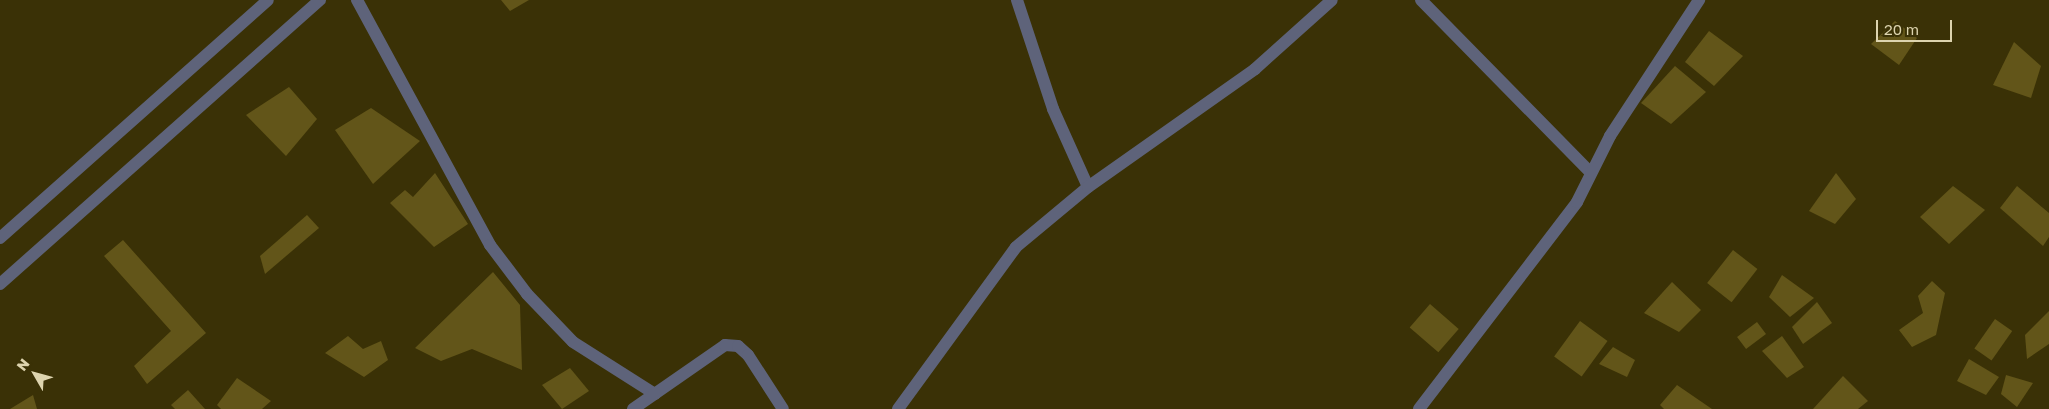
<!DOCTYPE html>
<style>
body{margin:0}
#map{position:relative;width:2049px;height:409px;overflow:hidden;background:#3a3106;font-family:"Golos Text",sans-serif}
div>[style]{position:absolute}
.building>*{inset:0;background:#625519;transform-origin:0 0}
.minor>*{height:12px;margin:-6px;padding:0 6px;transform-origin:6px;border-radius:6px;background:#5e637a}
span{translate:-50% -50%;white-space:nowrap;text-align:center;line-height:1.15;-webkit-text-stroke:4px #3a3106;paint-order:stroke}
.north{position:absolute;left:10px;top:349px;width:50px;height:50px;-webkit-text-stroke:4px #3a3106;paint-order:stroke;rotate:308deg;font-size:14px;font-weight:700;line-height:20px;text-align:center;color:#ddd4af}
.north::after{content:'';display:block;margin:auto;width:18px;height:22px;background:#ddd4af;clip-path:polygon(50% 0,100% 100%,50% 72%,0 100%)}
.scale{position:absolute;left:1876px;top:20px;width:76px;height:22px;box-sizing:border-box;border:2px solid #ddd4af;border-top:0;padding-left:6px;font-size:15px;line-height:18px;white-space:nowrap;color:#ddd4af;-webkit-text-stroke:4px #3a3106;paint-order:stroke}
</style>
<div id="map">
<div class="building">
<div style="clip-path:polygon(501px 0,529px 0,510px 11px)"></div>
<div style="clip-path:polygon(1895px 21px,1917px 38px,1899px 65px,1871px 44px)"></div>
<div style="clip-path:polygon(1709px 31px,1743px 56px,1714px 86px,1685px 62px)"></div>
<div style="clip-path:polygon(2014px 42px,2041px 66px,2031px 98px,1993px 85px)"></div>
<div style="clip-path:polygon(1675px 66px,1706px 92px,1671px 124px,1641px 103px)"></div>
<div style="clip-path:polygon(289px 87px,317px 119px,286px 156px,246px 115px)"></div>
<div style="clip-path:polygon(371px 108px,420px 141px,373px 184px,335px 130px)"></div>
<div style="clip-path:polygon(435px 173px,468px 224px,434px 247px,390px 203px,405px 190px,413px 197px)"></div>
<div style="clip-path:polygon(1836px 173px,1856px 199px,1835px 224px,1809px 211px)"></div>
<div style="clip-path:polygon(1953px 186px,1985px 210px,1949px 244px,1920px 217px)"></div>
<div style="clip-path:polygon(2017px 186px,2049px 213px,2049px 237px,2043px 246px,2000px 208px)"></div>
<div style="clip-path:polygon(307px 215px,319px 228px,265px 274px,260px 256px)"></div>
<div style="clip-path:polygon(123px 240px,206px 333px,147px 384px,134px 366px,171px 331px,104px 256px)"></div>
<div style="left:1733px;top:250px;width:31px;height:42px;rotate:38deg"></div>
<div style="clip-path:polygon(493px 272px,520px 305px,522px 370px,472px 349px,441px 361px,415px 348px)"></div>
<div style="clip-path:polygon(1782px 275px,1814px 298px,1790px 317px,1769px 297px)"></div>
<div style="clip-path:polygon(1932px 281px,1945px 293px,1936px 335px,1912px 347px,1899px 330px,1923px 313px,1918px 296px)"></div>
<div style="clip-path:polygon(1672px 282px,1701px 310px,1679px 332px,1644px 313px)"></div>
<div style="clip-path:polygon(1817px 302px,1832px 323px,1803px 344px,1792px 327px)"></div>
<div style="left:1430px;top:304px;width:38px;height:31px;rotate:41deg"></div>
<div style="clip-path:polygon(2049px 311px,2049px 344px,2027px 359px,2025px 335px)"></div>
<div style="left:1995px;top:319px;width:21px;height:36px;rotate:35deg"></div>
<div style="left:1580px;top:321px;width:34px;height:44px;rotate:36deg"></div>
<div style="left:1757px;top:322px;width:15px;height:25px;rotate:53deg"></div>
<div style="clip-path:polygon(348px 336px,363px 349px,381px 341px,388px 360px,364px 377px,325px 353px)"></div>
<div style="clip-path:polygon(1782px 336px,1804px 367px,1787px 378px,1762px 351px)"></div>
<div style="clip-path:polygon(1613px 347px,1635px 360px,1627px 377px,1599px 364px)"></div>
<div style="clip-path:polygon(1969px 359px,1999px 377px,1986px 395px,1957px 381px)"></div>
<div style="clip-path:polygon(570px 368px,589px 391px,562px 409px,542px 385px)"></div>
<div style="clip-path:polygon(2006px 375px,2033px 383px,2017px 407px,2001px 394px)"></div>
<div style="clip-path:polygon(1843px 376px,1868px 401px,1858px 409px,1813px 409px)"></div>
<div style="clip-path:polygon(237px 378px,271px 401px,262px 409px,221px 409px,217px 405px)"></div>
<div style="clip-path:polygon(1677px 385px,1712px 409px,1664px 409px,1660px 405px)"></div>
<div style="clip-path:polygon(188px 390px,205px 409px,175px 409px,171px 405px)"></div>
<div style="clip-path:polygon(33px 395px,37px 409px,10px 409px)"></div>
</div>
<div class="minor">
<div style="left:357px;top:0;width:279px;rotate:61.5deg"></div>
<div style="left:490px;top:245px;width:61px;rotate:52.9deg"></div>
<div style="left:527px;top:294px;width:66px;rotate:46.2deg"></div>
<div style="left:573px;top:342px;width:97px;rotate:32.4deg"></div>
<div style="left:1017px;top:0;width:115px;rotate:71.7deg"></div>
<div style="left:1053px;top:109px;width:85px;rotate:65.8deg"></div>
<div style="left:1421px;top:0;width:241px;rotate:45.5deg"></div>
<div style="left:0;top:238px;width:358px;rotate:-41.6deg"></div>
<div style="left:0;top:284px;width:428px;rotate:-41.6deg"></div>
<div style="left:633px;top:409px;width:112px;rotate:-34.8deg"></div>
<div style="left:725px;top:345px;width:13px;rotate:4deg"></div>
<div style="left:738px;top:346px;width:13px;rotate:42deg"></div>
<div style="left:748px;top:355px;width:64px;rotate:57.1deg"></div>
<div style="left:898px;top:409px;width:200px;rotate:-53.9deg"></div>
<div style="left:1016px;top:247px;width:94px;rotate:-39.8deg"></div>
<div style="left:1088px;top:187px;width:204px;rotate:-35.2deg"></div>
<div style="left:1255px;top:69px;width:103px;rotate:-41.9deg"></div>
<div style="left:1419px;top:409px;width:260px;rotate:-52.6deg"></div>
<div style="left:1577px;top:202px;width:74px;rotate:-63.4deg"></div>
<div style="left:1610px;top:136px;width:163px;rotate:-56.8deg"></div>
</div>
<div class="north">N</div>
<div class="scale">20 m</div>
</div>
